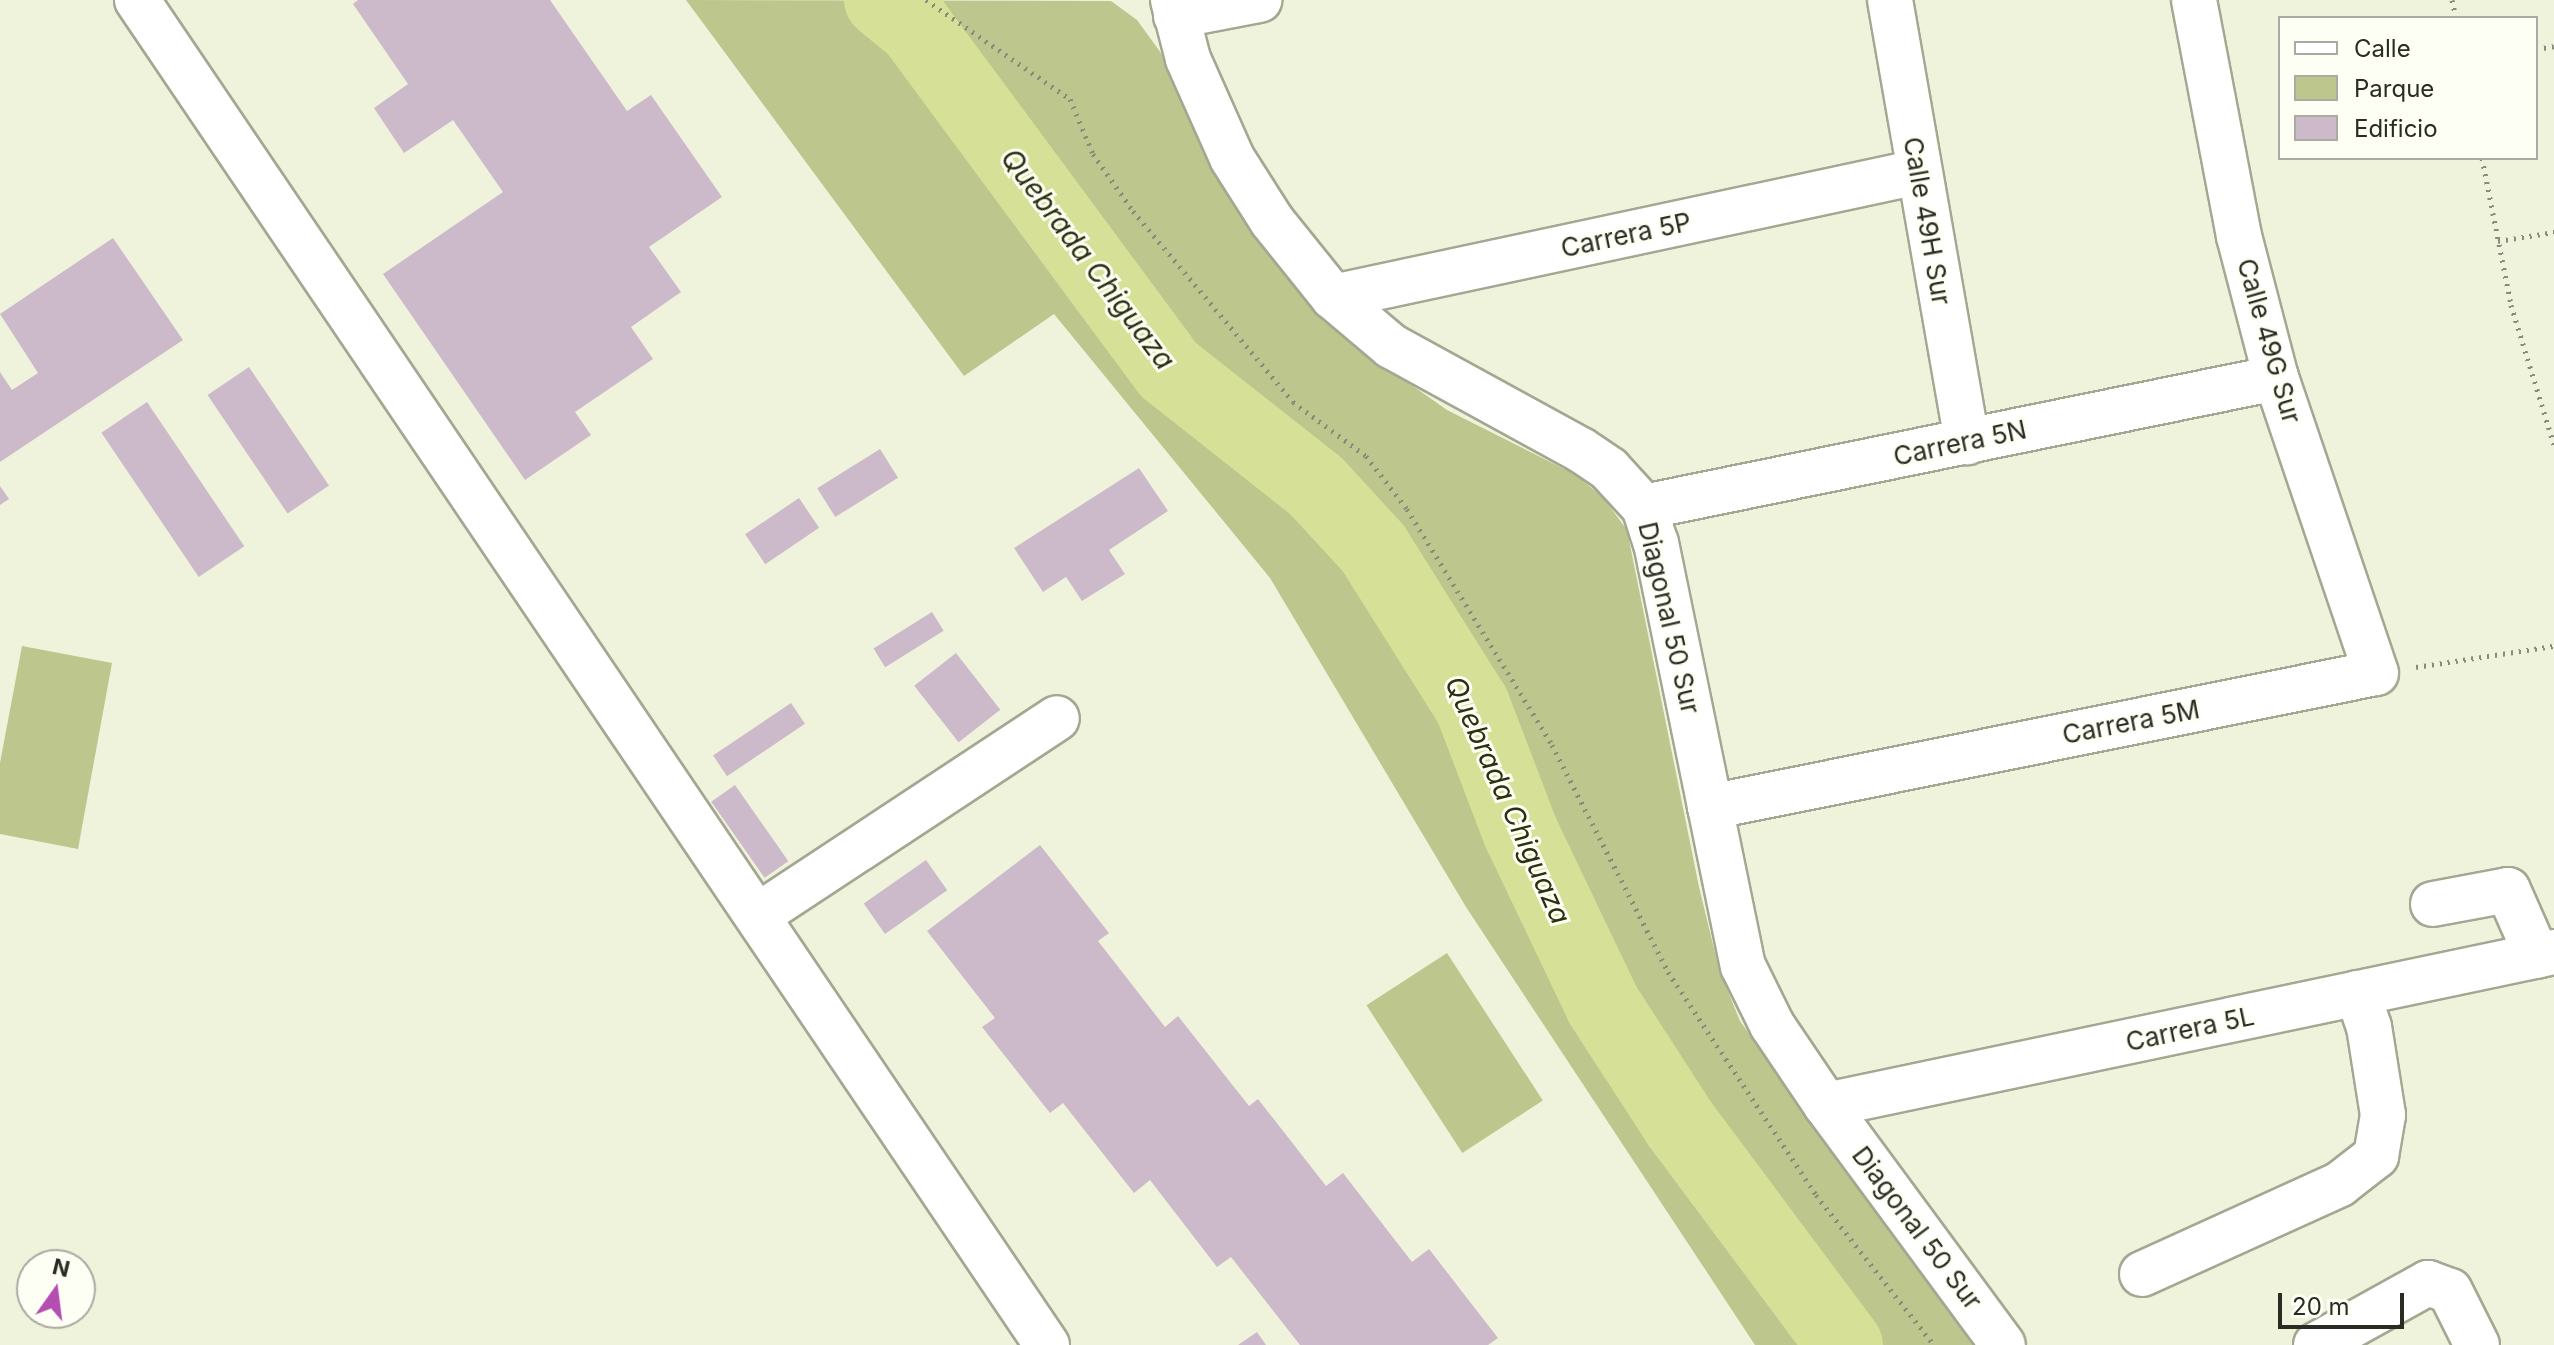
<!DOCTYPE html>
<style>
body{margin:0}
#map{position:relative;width:2554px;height:1345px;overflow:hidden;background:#eff3dc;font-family:Inter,sans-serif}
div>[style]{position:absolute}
.green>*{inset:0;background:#bdc68c;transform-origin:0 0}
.river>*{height:76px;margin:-38px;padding:0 38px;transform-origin:38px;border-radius:38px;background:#d6e096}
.building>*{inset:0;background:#ccbacb;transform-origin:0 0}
.path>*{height:5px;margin-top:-2.5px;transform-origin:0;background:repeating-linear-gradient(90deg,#888a7b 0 2px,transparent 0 8px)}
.roads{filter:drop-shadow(2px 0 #a4a791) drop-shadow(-2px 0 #a4a791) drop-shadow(0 2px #a4a791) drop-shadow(0 -2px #a4a791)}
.minor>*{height:44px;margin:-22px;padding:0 22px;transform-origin:22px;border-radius:22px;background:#fff}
.major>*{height:44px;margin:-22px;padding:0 22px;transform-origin:22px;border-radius:22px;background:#fff}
span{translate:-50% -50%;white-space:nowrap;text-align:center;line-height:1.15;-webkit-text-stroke:6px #fdfff5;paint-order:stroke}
.street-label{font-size:26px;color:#2a2c23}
.water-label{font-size:28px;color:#2c3010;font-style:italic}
.legend{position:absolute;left:2278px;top:16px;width:260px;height:144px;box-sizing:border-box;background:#fdfff5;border:2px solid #a9aba1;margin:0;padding:10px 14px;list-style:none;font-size:24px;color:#2a2c23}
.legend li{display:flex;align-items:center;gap:16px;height:40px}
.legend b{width:40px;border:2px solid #a9aba1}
.north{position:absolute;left:16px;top:1249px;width:80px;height:80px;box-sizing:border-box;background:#fdfff5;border:2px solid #a9aba1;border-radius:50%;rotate:14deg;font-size:22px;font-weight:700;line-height:32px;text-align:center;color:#2a2c23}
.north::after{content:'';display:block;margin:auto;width:28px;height:36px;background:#b54eb2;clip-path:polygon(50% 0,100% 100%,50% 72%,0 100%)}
.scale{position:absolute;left:2278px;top:1293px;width:126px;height:36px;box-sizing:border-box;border:4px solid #2a2c23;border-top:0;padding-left:10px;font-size:24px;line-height:28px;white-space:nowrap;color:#2a2c23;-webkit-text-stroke:6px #fdfff5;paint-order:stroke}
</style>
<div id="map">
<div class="green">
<div style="clip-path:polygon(686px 0,1111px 1px,1137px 20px,1161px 53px,1193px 129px,1231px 195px,1359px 348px,1447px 410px,1574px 474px,1602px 496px,1627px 530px,1699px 887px,1719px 969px,1740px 1021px,1976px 1345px,1755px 1345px,1466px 907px,1270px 578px,1054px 314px,964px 376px)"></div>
<div style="clip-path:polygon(22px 646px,112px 663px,78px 849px,0 834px,0 763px)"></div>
<div style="left:1447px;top:953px;width:176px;height:96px;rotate:57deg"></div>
</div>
<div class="river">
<div style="left:882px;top:0;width:43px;rotate:39.3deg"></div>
<div style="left:915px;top:27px;width:427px;rotate:53.5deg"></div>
<div style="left:1169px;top:370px;width:187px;rotate:38.3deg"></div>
<div style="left:1316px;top:486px;width:84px;rotate:47.4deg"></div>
<div style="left:1373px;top:548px;width:186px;rotate:57.8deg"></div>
<div style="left:1472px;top:705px;width:137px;rotate:69.1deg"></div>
<div style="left:1521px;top:833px;width:191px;rotate:64.5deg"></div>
<div style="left:1603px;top:1005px;width:142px;rotate:57.1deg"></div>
<div style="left:1680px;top:1124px;width:276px;rotate:53.3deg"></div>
</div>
<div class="building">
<div style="clip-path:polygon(358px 0,550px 0,627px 111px,651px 95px,722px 197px,649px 247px,681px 292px,631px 327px,653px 359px,575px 412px,591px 435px,525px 480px,383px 274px,503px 192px,453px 120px,404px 153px,374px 108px,408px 84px,353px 4px)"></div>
<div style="clip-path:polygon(113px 238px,183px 340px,0 462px,0 372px,12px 390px,38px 373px,0 314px)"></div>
<div style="left:249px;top:367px;width:143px;height:50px;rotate:56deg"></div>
<div style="left:147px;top:402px;width:174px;height:55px;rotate:56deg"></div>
<div style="left:880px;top:449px;width:34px;height:74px;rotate:58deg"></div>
<div style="clip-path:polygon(1139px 468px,1168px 511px,1109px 550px,1125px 574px,1082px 601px,1066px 577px,1043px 592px,1014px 548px)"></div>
<div style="clip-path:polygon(0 486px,9px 499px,0 505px)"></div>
<div style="left:799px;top:498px;width:36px;height:65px;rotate:56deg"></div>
<div style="left:932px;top:612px;width:22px;height:69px;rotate:58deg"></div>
<div style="left:956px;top:653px;width:72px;height:53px;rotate:52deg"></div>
<div style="left:791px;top:703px;width:25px;height:94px;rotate:56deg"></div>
<div style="left:735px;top:785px;width:93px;height:29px;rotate:55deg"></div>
<div style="clip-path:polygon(1040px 845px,1109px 933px,1098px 941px,1165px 1027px,1178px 1016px,1249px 1106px,1258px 1099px,1326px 1186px,1343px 1173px,1412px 1262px,1429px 1249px,1498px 1338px,1488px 1345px,1300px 1345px,1231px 1257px,1217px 1267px,1150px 1180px,1134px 1193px,1063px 1103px,1050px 1113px,982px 1027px,995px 1018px,927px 931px)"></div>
<div style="left:926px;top:860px;width:37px;height:76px;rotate:55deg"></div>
<div style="clip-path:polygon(1257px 1332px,1266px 1345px,1238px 1345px)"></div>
</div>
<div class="path">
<div style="left:926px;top:0;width:175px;rotate:34.5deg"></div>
<div style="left:1070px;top:99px;width:60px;rotate:67.3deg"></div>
<div style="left:1093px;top:154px;width:70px;rotate:54.9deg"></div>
<div style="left:1133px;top:211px;width:249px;rotate:50deg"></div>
<div style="left:1293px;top:402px;width:91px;rotate:36.5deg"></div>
<div style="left:1366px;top:456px;width:67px;rotate:52.3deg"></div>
<div style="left:1407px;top:509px;width:277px;rotate:58.4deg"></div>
<div style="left:1552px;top:745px;width:255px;rotate:62.9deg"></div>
<div style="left:1668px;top:972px;width:268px;rotate:56.4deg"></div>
<div style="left:1816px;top:1195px;width:191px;rotate:51.8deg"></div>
<div style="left:2452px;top:0;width:18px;rotate:77deg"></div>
<div style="left:2536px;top:49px;width:18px;rotate:-9deg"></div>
<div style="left:2482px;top:158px;width:150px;rotate:78.8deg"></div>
<div style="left:2511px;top:305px;width:146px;rotate:72.9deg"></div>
<div style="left:2498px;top:241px;width:57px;rotate:-9.1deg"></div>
<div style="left:2416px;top:667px;width:140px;rotate:-8.7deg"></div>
</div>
<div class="roads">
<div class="minor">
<div style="left:137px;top:0;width:1624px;rotate:55.92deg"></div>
<div style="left:1890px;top:0;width:449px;rotate:80.1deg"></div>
<div style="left:1176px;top:16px;width:85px;rotate:-10.9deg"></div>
<div style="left:1333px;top:297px;width:598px;rotate:-12.06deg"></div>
<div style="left:1644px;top:507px;width:645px;rotate:-11.54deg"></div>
<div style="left:1710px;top:807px;width:679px;rotate:-11.38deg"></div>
<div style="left:2376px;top:673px;width:311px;rotate:-108.7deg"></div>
<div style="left:2276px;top:378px;width:147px;rotate:-104.6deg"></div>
<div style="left:2239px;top:236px;width:240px;rotate:-100.8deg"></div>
<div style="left:2433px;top:904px;width:76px;rotate:-10.6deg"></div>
<div style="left:2508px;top:890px;width:72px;rotate:66.3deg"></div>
<div style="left:757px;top:916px;width:359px;rotate:-33.4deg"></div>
<div style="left:1826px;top:1105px;width:298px;rotate:53.6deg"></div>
<div style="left:2142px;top:1274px;width:217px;rotate:-24.4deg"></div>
<div style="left:2340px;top:1184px;width:46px;rotate:-37.9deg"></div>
<div style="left:2376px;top:1156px;width:42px;rotate:-80.3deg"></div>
<div style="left:2383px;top:1115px;width:89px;rotate:-99deg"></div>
<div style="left:2369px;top:1027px;width:36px;rotate:-109deg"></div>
<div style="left:2316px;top:1345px;width:128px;rotate:-29deg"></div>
<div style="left:2428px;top:1283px;width:23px;rotate:20deg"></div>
<div style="left:2450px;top:1291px;width:60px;rotate:63.4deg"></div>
</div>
<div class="major">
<div style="left:1173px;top:0;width:61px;rotate:75.7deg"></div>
<div style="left:1188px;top:59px;width:108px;rotate:66deg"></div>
<div style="left:1232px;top:158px;width:75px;rotate:57.6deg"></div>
<div style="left:1272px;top:221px;width:97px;rotate:51.2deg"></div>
<div style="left:1333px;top:297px;width:76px;rotate:40.2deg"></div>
<div style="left:1391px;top:346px;width:217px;rotate:28.7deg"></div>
<div style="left:1581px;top:450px;width:34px;rotate:34deg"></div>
<div style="left:1609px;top:469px;width:52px;rotate:47.4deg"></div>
<div style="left:1644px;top:507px;width:38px;rotate:72deg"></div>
<div style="left:1656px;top:543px;width:432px;rotate:78.4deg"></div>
<div style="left:1743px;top:966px;width:66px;rotate:63.8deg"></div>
<div style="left:1772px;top:1025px;width:97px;rotate:56deg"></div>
<div style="left:1826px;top:1105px;width:744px;rotate:-11.87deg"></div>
</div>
</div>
<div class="street-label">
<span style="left:1927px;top:221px;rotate:80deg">Calle 49H Sur</span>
<span style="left:1626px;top:235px;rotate:-12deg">Carrera 5P</span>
<span style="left:2269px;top:341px;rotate:74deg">Calle 49G Sur</span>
<span style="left:1960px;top:443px;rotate:-12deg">Carrera 5N</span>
<span style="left:1669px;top:618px;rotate:77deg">Diagonal 50 Sur</span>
<span style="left:2131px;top:722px;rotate:-11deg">Carrera 5M</span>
<span style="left:2190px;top:1029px;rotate:-12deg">Carrera 5L</span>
<span style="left:1917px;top:1228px;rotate:53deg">Diagonal 50 Sur</span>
</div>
<div class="water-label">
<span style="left:1088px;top:259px;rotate:53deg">Quebrada Chiguaza</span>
<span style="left:1508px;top:800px;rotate:66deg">Quebrada Chiguaza</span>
</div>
<ul class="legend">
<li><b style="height:10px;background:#fff"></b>Calle</li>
<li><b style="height:22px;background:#bdc68c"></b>Parque</li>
<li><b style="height:22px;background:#ccbacb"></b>Edificio</li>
</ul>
<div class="north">N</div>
<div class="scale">20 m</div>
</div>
